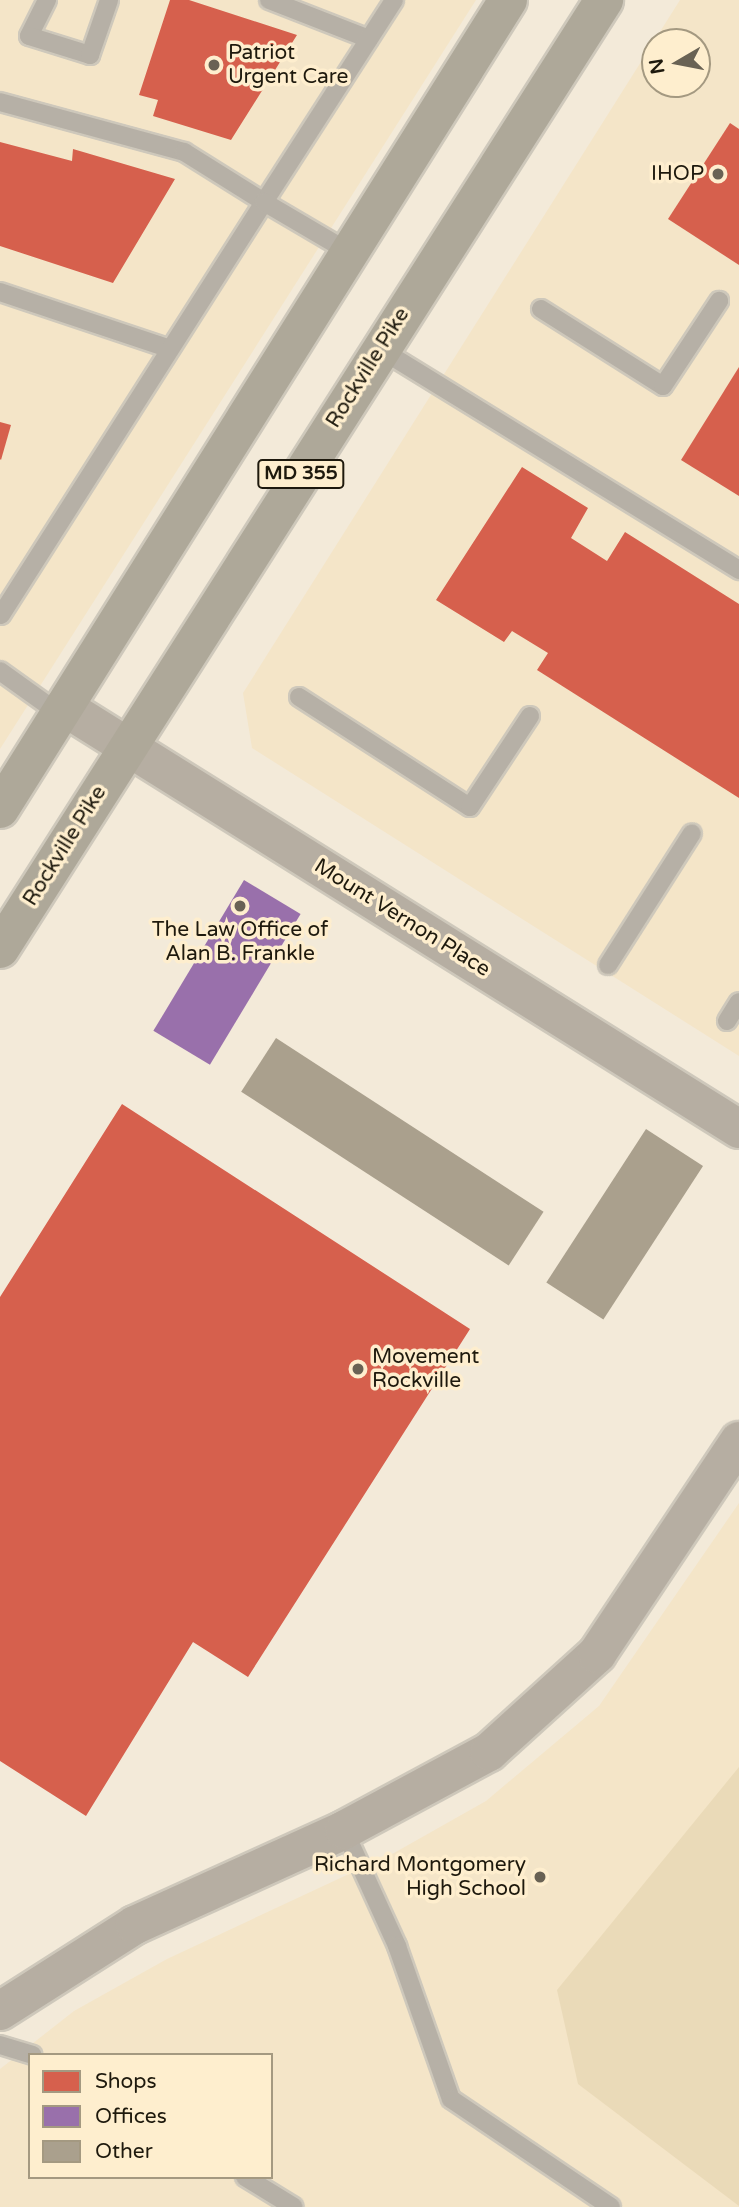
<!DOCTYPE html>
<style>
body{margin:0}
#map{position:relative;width:739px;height:2207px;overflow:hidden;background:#f3ead9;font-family:"Varela Round",sans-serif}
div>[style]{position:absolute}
.built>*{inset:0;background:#f4e5c8}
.green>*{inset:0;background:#eadab8}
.shops>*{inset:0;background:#d6604d}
.offices>*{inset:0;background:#9970ab;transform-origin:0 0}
.building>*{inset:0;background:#aaa08d;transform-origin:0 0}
.roads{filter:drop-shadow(2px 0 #cec8bb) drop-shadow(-2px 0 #cec8bb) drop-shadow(0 2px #cec8bb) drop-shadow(0 -2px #cec8bb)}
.lane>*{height:18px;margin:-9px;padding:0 9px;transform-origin:9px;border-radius:9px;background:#b6b0a6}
.secondary>*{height:38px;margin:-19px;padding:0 19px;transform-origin:19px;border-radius:19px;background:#b6aea2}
.primary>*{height:38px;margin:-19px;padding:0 19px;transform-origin:19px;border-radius:19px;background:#aea899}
.dots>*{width:19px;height:19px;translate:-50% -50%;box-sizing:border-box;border:4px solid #feeece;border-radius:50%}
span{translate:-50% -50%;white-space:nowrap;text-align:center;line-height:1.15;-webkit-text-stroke:7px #feeece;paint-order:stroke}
.shield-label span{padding:2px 5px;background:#feeece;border:2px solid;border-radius:5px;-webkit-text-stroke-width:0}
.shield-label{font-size:19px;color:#1e190d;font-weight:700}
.poi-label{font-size:21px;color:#1e190d}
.left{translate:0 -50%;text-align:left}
.right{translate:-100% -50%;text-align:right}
.street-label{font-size:21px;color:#1e190d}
.legend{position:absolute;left:28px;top:2053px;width:245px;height:126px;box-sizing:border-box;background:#feeece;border:2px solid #a49981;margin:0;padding:9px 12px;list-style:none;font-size:21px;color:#1e190d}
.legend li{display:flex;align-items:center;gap:14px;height:35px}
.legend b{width:35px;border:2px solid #a49981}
.north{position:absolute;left:641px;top:28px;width:70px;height:70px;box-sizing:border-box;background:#feeece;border:2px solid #a49981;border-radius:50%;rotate:260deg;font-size:19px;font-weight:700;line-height:28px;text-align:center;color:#1e190d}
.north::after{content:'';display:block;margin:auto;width:24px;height:32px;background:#696254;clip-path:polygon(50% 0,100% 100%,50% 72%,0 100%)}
</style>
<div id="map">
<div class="built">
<div style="clip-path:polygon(0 0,476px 0,0 749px)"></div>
<div style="clip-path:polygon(evenodd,680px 0,739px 0,739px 1056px,252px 748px,243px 693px,680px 0,655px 42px,697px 42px,697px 84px,655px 84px,655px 42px)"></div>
<div style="clip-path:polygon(evenodd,739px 1503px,739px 2207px,0 2207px,0 2069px,74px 2011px,167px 1959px,394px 1853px,486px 1801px,599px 1706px,739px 1503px,30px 2055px,271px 2055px,271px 2177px,30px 2177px,30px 2055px)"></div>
</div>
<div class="green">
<div style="clip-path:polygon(739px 1767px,739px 2206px,578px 2084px,557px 1990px)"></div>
</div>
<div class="shops">
<div style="clip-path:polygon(170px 0,189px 0,297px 35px,231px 140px,153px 116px,158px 100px,139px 95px)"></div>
<div style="clip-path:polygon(730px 123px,739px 129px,739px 265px,668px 219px)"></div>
<div style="clip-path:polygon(0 142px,72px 161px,73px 149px,175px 179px,113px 283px,0 246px)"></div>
<div style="clip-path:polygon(739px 367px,739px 496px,681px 460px)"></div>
<div style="clip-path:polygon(0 422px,11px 425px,1px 460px,0 459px)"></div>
<div style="clip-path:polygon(522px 467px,588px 508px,571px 538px,607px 561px,625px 532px,739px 604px,739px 798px,537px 670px,548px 653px,512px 631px,504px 642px,436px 600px)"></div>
<div style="clip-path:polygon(122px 1104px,470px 1329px,248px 1677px,193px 1642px,86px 1816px,0 1761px,0 1297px)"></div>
</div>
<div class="offices">
<div style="left:244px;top:880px;width:66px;height:176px;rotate:31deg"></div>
</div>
<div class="building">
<div style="left:276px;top:1038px;width:319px;height:64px;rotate:33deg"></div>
<div style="left:646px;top:1129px;width:68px;height:183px;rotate:33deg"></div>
</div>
<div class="roads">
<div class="lane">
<div style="left:47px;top:0;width:40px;rotate:116.6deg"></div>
<div style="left:29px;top:36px;width:64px;rotate:17.3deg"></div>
<div style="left:90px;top:55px;width:58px;rotate:-70.9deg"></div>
<div style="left:269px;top:0;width:107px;rotate:21.3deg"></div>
<div style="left:0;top:102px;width:191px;rotate:15.2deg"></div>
<div style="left:184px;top:152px;width:94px;rotate:32deg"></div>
<div style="left:264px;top:202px;width:240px;rotate:-57.2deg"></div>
<div style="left:0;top:292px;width:179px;rotate:18.5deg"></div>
<div style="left:541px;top:309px;width:144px;rotate:32.3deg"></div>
<div style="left:663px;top:386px;width:102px;rotate:-56.6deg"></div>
<div style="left:380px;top:349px;width:422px;rotate:31.6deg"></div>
<div style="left:1px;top:615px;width:490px;rotate:-57.5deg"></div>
<div style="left:264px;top:202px;width:99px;rotate:30.5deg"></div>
<div style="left:0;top:671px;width:74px;rotate:35.6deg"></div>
<div style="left:299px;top:697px;width:203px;rotate:32.8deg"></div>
<div style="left:470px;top:807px;width:109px;rotate:-56.6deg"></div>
<div style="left:608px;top:965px;width:156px;rotate:-57.5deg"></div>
<div style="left:727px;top:1021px;width:22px;rotate:-58deg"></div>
<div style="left:344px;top:1830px;width:128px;rotate:65.4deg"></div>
<div style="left:397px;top:1946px;width:162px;rotate:70.6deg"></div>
<div style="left:451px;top:2099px;width:193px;rotate:34deg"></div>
<div style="left:0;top:2045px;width:34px;rotate:17deg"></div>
<div style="left:245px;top:2177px;width:57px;rotate:31.5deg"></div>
</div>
<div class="secondary">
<div style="left:64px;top:707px;width:796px;rotate:32.01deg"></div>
<div style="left:0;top:2011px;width:160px;rotate:-32.5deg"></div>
<div style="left:135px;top:1925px;width:230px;rotate:-24.4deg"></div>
<div style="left:344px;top:1830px;width:165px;rotate:-28.3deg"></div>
<div style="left:489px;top:1752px;width:146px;rotate:-42.2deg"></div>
<div style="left:597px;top:1654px;width:256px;rotate:-56.3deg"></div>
</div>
<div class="primary">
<div style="left:0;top:809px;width:955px;rotate:-57.87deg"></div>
<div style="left:0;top:949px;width:1125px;rotate:-57.52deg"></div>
</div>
</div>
<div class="dots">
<div style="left:214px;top:65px;background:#696254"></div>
<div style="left:718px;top:174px;background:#696254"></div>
<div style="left:240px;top:906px;background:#696254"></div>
<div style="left:358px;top:1369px;background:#696254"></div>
<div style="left:540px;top:1877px;background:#696254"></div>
</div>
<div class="shield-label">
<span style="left:301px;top:474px">MD 355</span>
</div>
<div class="poi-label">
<span class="left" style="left:228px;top:65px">Patriot<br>Urgent Care</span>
<span class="right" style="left:704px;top:174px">IHOP</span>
<span style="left:240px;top:942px">The Law Office of<br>Alan B. Frankle</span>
<span class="left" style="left:372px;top:1369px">Movement<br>Rockville</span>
<span class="right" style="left:526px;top:1877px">Richard Montgomery<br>High School</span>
</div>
<div class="street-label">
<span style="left:368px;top:368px;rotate:-58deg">Rockville Pike</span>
<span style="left:65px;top:846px;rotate:-58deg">Rockville Pike</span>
<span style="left:402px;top:918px;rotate:32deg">Mount Vernon Place</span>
</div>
<ul class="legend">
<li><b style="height:19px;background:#d6604d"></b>Shops</li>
<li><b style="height:19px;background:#9970ab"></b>Offices</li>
<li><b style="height:19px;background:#aaa08d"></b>Other</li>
</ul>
<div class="north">N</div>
</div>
